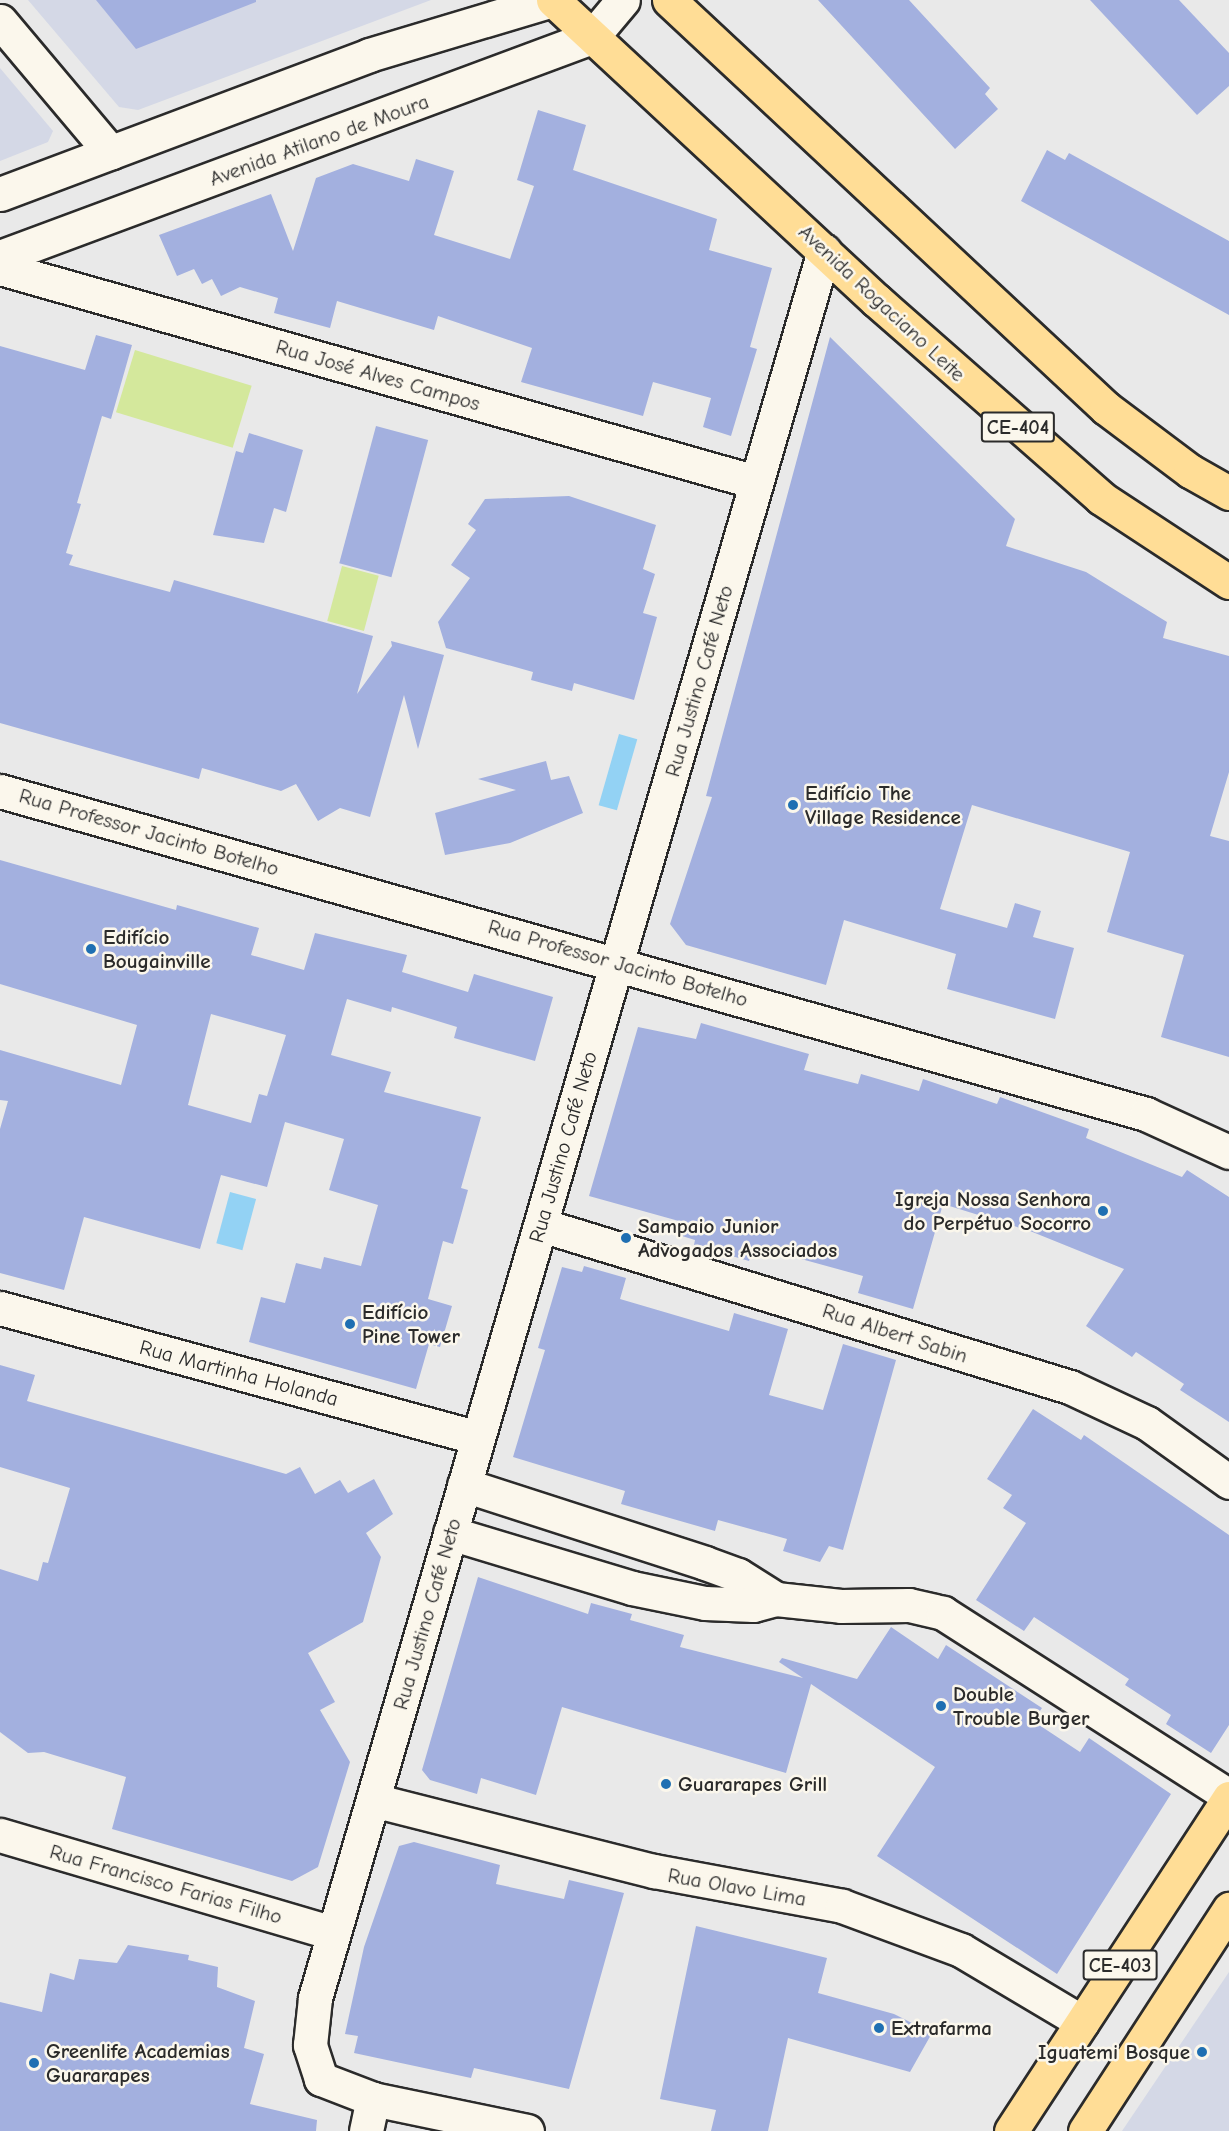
<!DOCTYPE html>
<meta charset="utf-8">
<style>
body{margin:0}
#map{position:relative;width:1229px;height:2131px;overflow:hidden;background:#e9e9e9;font-family:"Comic Neue",sans-serif}
div>[style]{position:absolute}
.built>*{inset:0;background:#d4d8e6}
.green>*{inset:0;background:#d4e89c;transform-origin:0 0}
.water>*{inset:0;background:#93d2f4;transform-origin:0 0}
.building>*{inset:0;background:#a3b0df;transform-origin:0 0}
.roads{filter:drop-shadow(2px 0 #2b2b2b) drop-shadow(-2px 0 #2b2b2b) drop-shadow(0 2px #2b2b2b) drop-shadow(0 -2px #2b2b2b)}
.minor>*{height:33px;margin:-16.5px;padding:0 16.5px;transform-origin:16.5px;border-radius:16.5px;background:#fbf7ec}
.tertiary>*{height:33px;margin:-16.5px;padding:0 16.5px;transform-origin:16.5px;border-radius:16.5px;background:#fbf7ec}
.primary>*{height:33px;margin:-16.5px;padding:0 16.5px;transform-origin:16.5px;border-radius:16.5px;background:#ffdd96}
.dots>*{width:16px;height:16px;translate:-50% -50%;box-sizing:border-box;border:3px solid #fbf7ec;border-radius:50%}
span{translate:-50% -50%;white-space:nowrap;text-align:center;line-height:1.15;-webkit-text-stroke:5px #fbf7ec;paint-order:stroke}
.shield-label span{padding:2px 4px;background:#fbf7ec;border:2px solid;border-radius:4px;-webkit-text-stroke-width:0}
.shield-label{font-size:20px;color:#2b2b2b;font-weight:700}
.street-label{font-size:21px;color:#2b2b2b}
.poi-label{font-size:21px;color:#2b2b2b;font-weight:700}
.left{translate:0 -50%;text-align:left}
.right{translate:-100% -50%;text-align:right}
</style>
<div id="map">
<div class="built">
<div style="clip-path:polygon(28px 0,431px 0,138px 110px,119px 107px)"></div>
<div style="clip-path:polygon(0 68px,53px 131px,48px 142px,0 161px)"></div>
<div style="clip-path:polygon(1229px 1972px,1229px 2131px,1122px 2131px)"></div>
</div>
<div class="green">
<div style="left:135px;top:350px;width:122px;height:65px;rotate:17deg"></div>
<div style="left:342px;top:566px;width:38px;height:57px;rotate:15deg"></div>
</div>
<div class="water">
<div style="left:619px;top:734px;width:19px;height:74px;rotate:16deg"></div>
<div style="left:230px;top:1192px;width:27px;height:53px;rotate:15deg"></div>
</div>
<div class="building">
<div style="clip-path:polygon(96px 0,256px 0,256px 2px,136px 49px)"></div>
<div style="clip-path:polygon(818px 0,909px 0,990px 88px,985px 94px,998px 109px,955px 149px)"></div>
<div style="clip-path:polygon(1090px 0,1179px 0,1229px 53px,1229px 86px,1197px 115px)"></div>
<div style="clip-path:polygon(538px 110px,586px 125px,573px 170px,717px 219px,709px 250px,772px 268px,750px 347px,757px 349px,731px 436px,703px 427px,711px 398px,653px 382px,643px 416px,521px 382px,532px 348px,438px 316px,434px 330px,337px 301px,330px 328px,274px 313px,278px 298px,240px 287px,221px 296px,212px 279px,202px 284px,194px 269px,177px 276px,159px 235px,271px 194px,293px 251px,316px 178px,353px 164px,409px 181px,416px 159px,454px 171px,434px 235px,510px 259px,534px 186px,517px 180px)"></div>
<div style="clip-path:polygon(1047px 150px,1065px 160px,1069px 153px,1229px 241px,1229px 315px,1021px 201px)"></div>
<div style="clip-path:polygon(96px 335px,132px 345px,111px 419px,102px 416px,77px 503px,81px 504px,66px 553px,73px 555px,69px 565px,170px 592px,174px 580px,373px 636px,357px 694px,392px 646px,391px 641px,444px 655px,418px 749px,404px 695px,370px 817px,340px 808px,318px 821px,296px 784px,281px 791px,202px 768px,199px 779px,0 723px,0 346px,85px 370px)"></div>
<div style="clip-path:polygon(830px 337px,1015px 519px,1006px 546px,1086px 572px,1167px 622px,1163px 638px,1229px 656px,1229px 772px,1210px 836px,1229px 841px,1229px 1057px,1161px 1037px,1184px 955px,1107px 932px,1130px 852px,972px 805px,940px 909px,1007px 928px,1015px 903px,1041px 911px,1033px 937px,1074px 948px,1055px 1019px,947px 989px,956px 954px,844px 920px,826px 985px,686px 945px,670px 924px,712px 797px,706px 796px)"></div>
<div style="left:376px;top:426px;width:54px;height:142px;rotate:15deg"></div>
<div style="clip-path:polygon(249px 433px,303px 450px,286px 512px,274px 508px,264px 543px,213px 535px,236px 451px,243px 453px)"></div>
<div style="clip-path:polygon(569px 496px,656px 525px,643px 569px,655px 574px,643px 613px,657px 617px,634px 700px,574px 683px,572px 691px,531px 680px,533px 672px,446px 648px,438px 622px,470px 578px,451px 565px,476px 530px,468px 524px,485px 499px)"></div>
<div style="clip-path:polygon(546px 761px,551px 780px,569px 776px,583px 813px,510px 843px,445px 855px,435px 813px,516px 790px,478px 779px)"></div>
<div style="clip-path:polygon(evenodd,0 860px,176px 910px,177px 905px,259px 928px,251px 955px,304px 970px,315px 933px,407px 955px,402px 972px,468px 992px,474px 974px,553px 997px,535px 1061px,454px 1038px,457px 1027px,392px 1007px,391px 1012px,347px 999px,331px 1055px,391px 1072px,384px 1092px,481px 1117px,461px 1188px,468px 1190px,453px 1244px,443px 1241px,428px 1299px,452px 1306px,440px 1347px,429px 1344px,416px 1389px,249px 1342px,261px 1297px,285px 1303px,296px 1263px,321px 1269px,324px 1257px,361px 1266px,378px 1205px,329px 1190px,344px 1139px,285px 1122px,267px 1187px,221px 1175px,200px 1249px,84px 1217px,64px 1290px,0 1273px,0 1129px,8px 1101px,0 1100px,0 1050px,121px 1085px,137px 1025px,0 984px,0 860px,211px 1014px,286px 1035px,267px 1096px,259px 1094px,251px 1123px,188px 1105px,211px 1014px)"></div>
<div style="clip-path:polygon(701px 1023px,809px 1054px,804px 1070px,858px 1084px,861px 1074px,919px 1091px,923px 1079px,997px 1104px,1000px 1097px,1089px 1129px,1086px 1138px,1182px 1177px,1187px 1170px,1229px 1197px,1229px 1422px,1180px 1390px,1184px 1384px,1136px 1352px,1132px 1357px,1086px 1326px,1124px 1269px,1030px 1231px,943px 1204px,913px 1309px,858px 1293px,863px 1276px,754px 1246px,749px 1261px,694px 1245px,695px 1240px,682px 1236px,686px 1223px,589px 1196px,638px 1027px,696px 1039px)"></div>
<div style="clip-path:polygon(584px 1266px,626px 1278px,620px 1299px,729px 1331px,734px 1313px,788px 1329px,769px 1395px,823px 1410px,843px 1344px,896px 1360px,843px 1550px,829px 1546px,820px 1562px,783px 1551px,787px 1539px,718px 1520px,715px 1531px,621px 1504px,625px 1491px,513px 1457px,545px 1350px,538px 1348px,562px 1267px,582px 1272px)"></div>
<div style="clip-path:polygon(0 1365px,35px 1375px,27px 1401px,286px 1474px,300px 1467px,315px 1494px,340px 1480px,348px 1493px,374px 1479px,393px 1514px,366px 1533px,381px 1557px,363px 1622px,308px 1653px,335px 1702px,320px 1710px,350px 1762px,318px 1867px,292px 1881px,112px 1829px,126px 1777px,44px 1752px,28px 1753px,0 1732px,0 1569px,38px 1581px,43px 1562px,48px 1563px,70px 1488px,0 1467px)"></div>
<div style="clip-path:polygon(1033px 1409px,1081px 1440px,1084px 1435px,1229px 1535px,1229px 1725px,1211px 1753px,1166px 1724px,1171px 1715px,1125px 1685px,1129px 1679px,1034px 1617px,1024px 1631px,976px 1600px,1026px 1523px,1003px 1508px,1012px 1495px,987px 1479px)"></div>
<div style="clip-path:polygon(478px 1577px,588px 1614px,591px 1603px,632px 1614px,630px 1620px,684px 1635px,680px 1647px,803px 1678px,779px 1662px,782px 1658px,857px 1679px,891px 1627px,938px 1659px,946px 1645px,1042px 1708px,1033px 1721px,1080px 1752px,1089px 1738px,1171px 1794px,1057px 1974px,877px 1856px,935px 1767px,811px 1684px,786px 1773px,562px 1707px,536px 1795px,481px 1778px,477px 1794px,430px 1780px,422px 1770px)"></div>
<div style="clip-path:polygon(414px 1842px,500px 1865px,496px 1884px,564px 1899px,569px 1880px,624px 1893px,569px 2089px,474px 2068px,471px 2078px,354px 2053px,358px 2036px,345px 2034px,364px 1947px,399px 1846px)"></div>
<div style="clip-path:polygon(696px 1926px,827px 1958px,818px 1993px,894px 2014px,932px 2033px,910px 2072px,788px 2038px,768px 2131px,711px 2131px,716px 2110px,660px 2099px)"></div>
<div style="clip-path:polygon(128px 1945px,189px 1955px,188px 1960px,218px 1967px,217px 1987px,255px 2001px,244px 2048px,264px 2054px,250px 2104px,317px 2120px,316px 2131px,0 2131px,0 2002px,42px 2012px,50px 1973px,74px 1980px,79px 1959px,117px 1963px)"></div>
</div>
<div class="roads">
<div class="minor">
<div style="left:0;top:21px;width:172px;rotate:49.9deg"></div>
<div style="left:0;top:268px;width:786px;rotate:15.81deg"></div>
<div style="left:0;top:791px;width:1191px;rotate:15.74deg"></div>
<div style="left:1146px;top:1114px;width:91px;rotate:24.6deg"></div>
<div style="left:541px;top:1225px;width:553px;rotate:17.03deg"></div>
<div style="left:1070px;top:1387px;width:85px;rotate:25.1deg"></div>
<div style="left:1147px;top:1423px;width:101px;rotate:35.7deg"></div>
<div style="left:0;top:1308px;width:495px;rotate:15.2deg"></div>
<div style="left:464px;top:1485px;width:253px;rotate:17.9deg"></div>
<div style="left:705px;top:1563px;width:35px;rotate:20deg"></div>
<div style="left:738px;top:1575px;width:45px;rotate:32.3deg"></div>
<div style="left:450px;top:1533px;width:190px;rotate:16.8deg"></div>
<div style="left:632px;top:1588px;width:75px;rotate:11.6deg"></div>
<div style="left:705px;top:1603px;width:48px;rotate:2.4deg"></div>
<div style="left:753px;top:1605px;width:24px;rotate:-15deg"></div>
<div style="left:776px;top:1599px;width:65px;rotate:6.1deg"></div>
<div style="left:841px;top:1606px;width:68px;rotate:-0.8deg"></div>
<div style="left:909px;top:1605px;width:35px;rotate:13deg"></div>
<div style="left:943px;top:1613px;width:340px;rotate:32.6deg"></div>
<div style="left:373px;top:1800px;width:290px;rotate:14.2deg"></div>
<div style="left:654px;top:1871px;width:191px;rotate:10.5deg"></div>
<div style="left:842px;top:1906px;width:127px;rotate:20.3deg"></div>
<div style="left:961px;top:1950px;width:141px;rotate:30.8deg"></div>
<div style="left:0;top:1835px;width:346px;rotate:16.4deg"></div>
<div style="left:366px;top:2131px;width:33px;rotate:-78deg"></div>
<div style="left:527px;top:2131px;width:157px;rotate:-168.3deg"></div>
<div style="left:373px;top:2099px;width:56px;rotate:-159deg"></div>
<div style="left:321px;top:2079px;width:36px;rotate:-108deg"></div>
<div style="left:310px;top:2045px;width:47px;rotate:-83.9deg"></div>
<div style="left:315px;top:1998px;width:1820px;rotate:-73.76deg"></div>
</div>
<div class="tertiary">
<div style="left:0;top:194px;width:394px;rotate:-20.6deg"></div>
<div style="left:369px;top:55px;width:191px;rotate:-16.7deg"></div>
<div style="left:0;top:257px;width:632px;rotate:-20.39deg"></div>
<div style="left:592px;top:37px;width:48px;rotate:-50deg"></div>
</div>
<div class="primary">
<div style="left:553px;top:0;width:441px;rotate:42.9deg"></div>
<div style="left:876px;top:300px;width:300px;rotate:41.3deg"></div>
<div style="left:1101px;top:498px;width:153px;rotate:33.3deg"></div>
<div style="left:669px;top:0;width:598px;rotate:43.03deg"></div>
<div style="left:1106px;top:408px;width:105px;rotate:36.9deg"></div>
<div style="left:1190px;top:471px;width:45px;rotate:29.4deg"></div>
<div style="left:1011px;top:2131px;width:398px;rotate:-56.8deg"></div>
<div style="left:1085px;top:2131px;width:265px;rotate:-57deg"></div>
</div>
</div>
<div class="dots">
<div style="left:793px;top:805px;background:#1f6fb2"></div>
<div style="left:91px;top:949px;background:#1f6fb2"></div>
<div style="left:1103px;top:1211px;background:#1f6fb2"></div>
<div style="left:626px;top:1238px;background:#1f6fb2"></div>
<div style="left:350px;top:1324px;background:#1f6fb2"></div>
<div style="left:941px;top:1706px;background:#1f6fb2"></div>
<div style="left:666px;top:1784px;background:#1f6fb2"></div>
<div style="left:879px;top:2028px;background:#1f6fb2"></div>
<div style="left:1202px;top:2052px;background:#1f6fb2"></div>
<div style="left:34px;top:2063px;background:#1f6fb2"></div>
</div>
<div class="shield-label">
<span style="left:1018px;top:427px">CE-404</span>
<span style="left:1120px;top:1965px">CE-403</span>
</div>
<div class="street-label">
<span style="left:319px;top:140px;rotate:-20deg">Avenida Atilano de Moura</span>
<span style="left:882px;top:303px;rotate:43deg">Avenida Rogaciano Leite</span>
<span style="left:378px;top:375px;rotate:16deg">Rua José Alves Campos</span>
<span style="left:699px;top:681px;rotate:-74deg">Rua Justino Café Neto</span>
<span style="left:149px;top:832px;rotate:16deg">Rua Professor Jacinto Botelho</span>
<span style="left:618px;top:963px;rotate:16deg">Rua Professor Jacinto Botelho</span>
<span style="left:563px;top:1147px;rotate:-74deg">Rua Justino Café Neto</span>
<span style="left:895px;top:1333px;rotate:18deg">Rua Albert Sabin</span>
<span style="left:239px;top:1373px;rotate:15deg">Rua Martinha Holanda</span>
<span style="left:427px;top:1614px;rotate:-74deg">Rua Justino Café Neto</span>
<span style="left:166px;top:1884px;rotate:16deg">Rua Francisco Farias Filho</span>
<span style="left:737px;top:1887px;rotate:10deg">Rua Olavo Lima</span>
</div>
<div class="poi-label">
<span class="left" style="left:805px;top:805px">Edifício The<br>Village Residence</span>
<span class="left" style="left:103px;top:949px">Edifício<br>Bougainville</span>
<span class="right" style="left:1091px;top:1211px">Igreja Nossa Senhora<br>do Perpétuo Socorro</span>
<span class="left" style="left:638px;top:1238px">Sampaio Junior<br>Advogados Associados</span>
<span class="left" style="left:362px;top:1324px">Edifício<br>Pine Tower</span>
<span class="left" style="left:953px;top:1706px">Double<br>Trouble Burger</span>
<span class="left" style="left:678px;top:1784px">Guararapes Grill</span>
<span class="left" style="left:891px;top:2028px">Extrafarma</span>
<span class="left" style="left:46px;top:2063px">Greenlife Academias<br>Guararapes</span>
<span class="right" style="left:1190px;top:2052px">Iguatemi Bosque</span>
</div>
</div>
